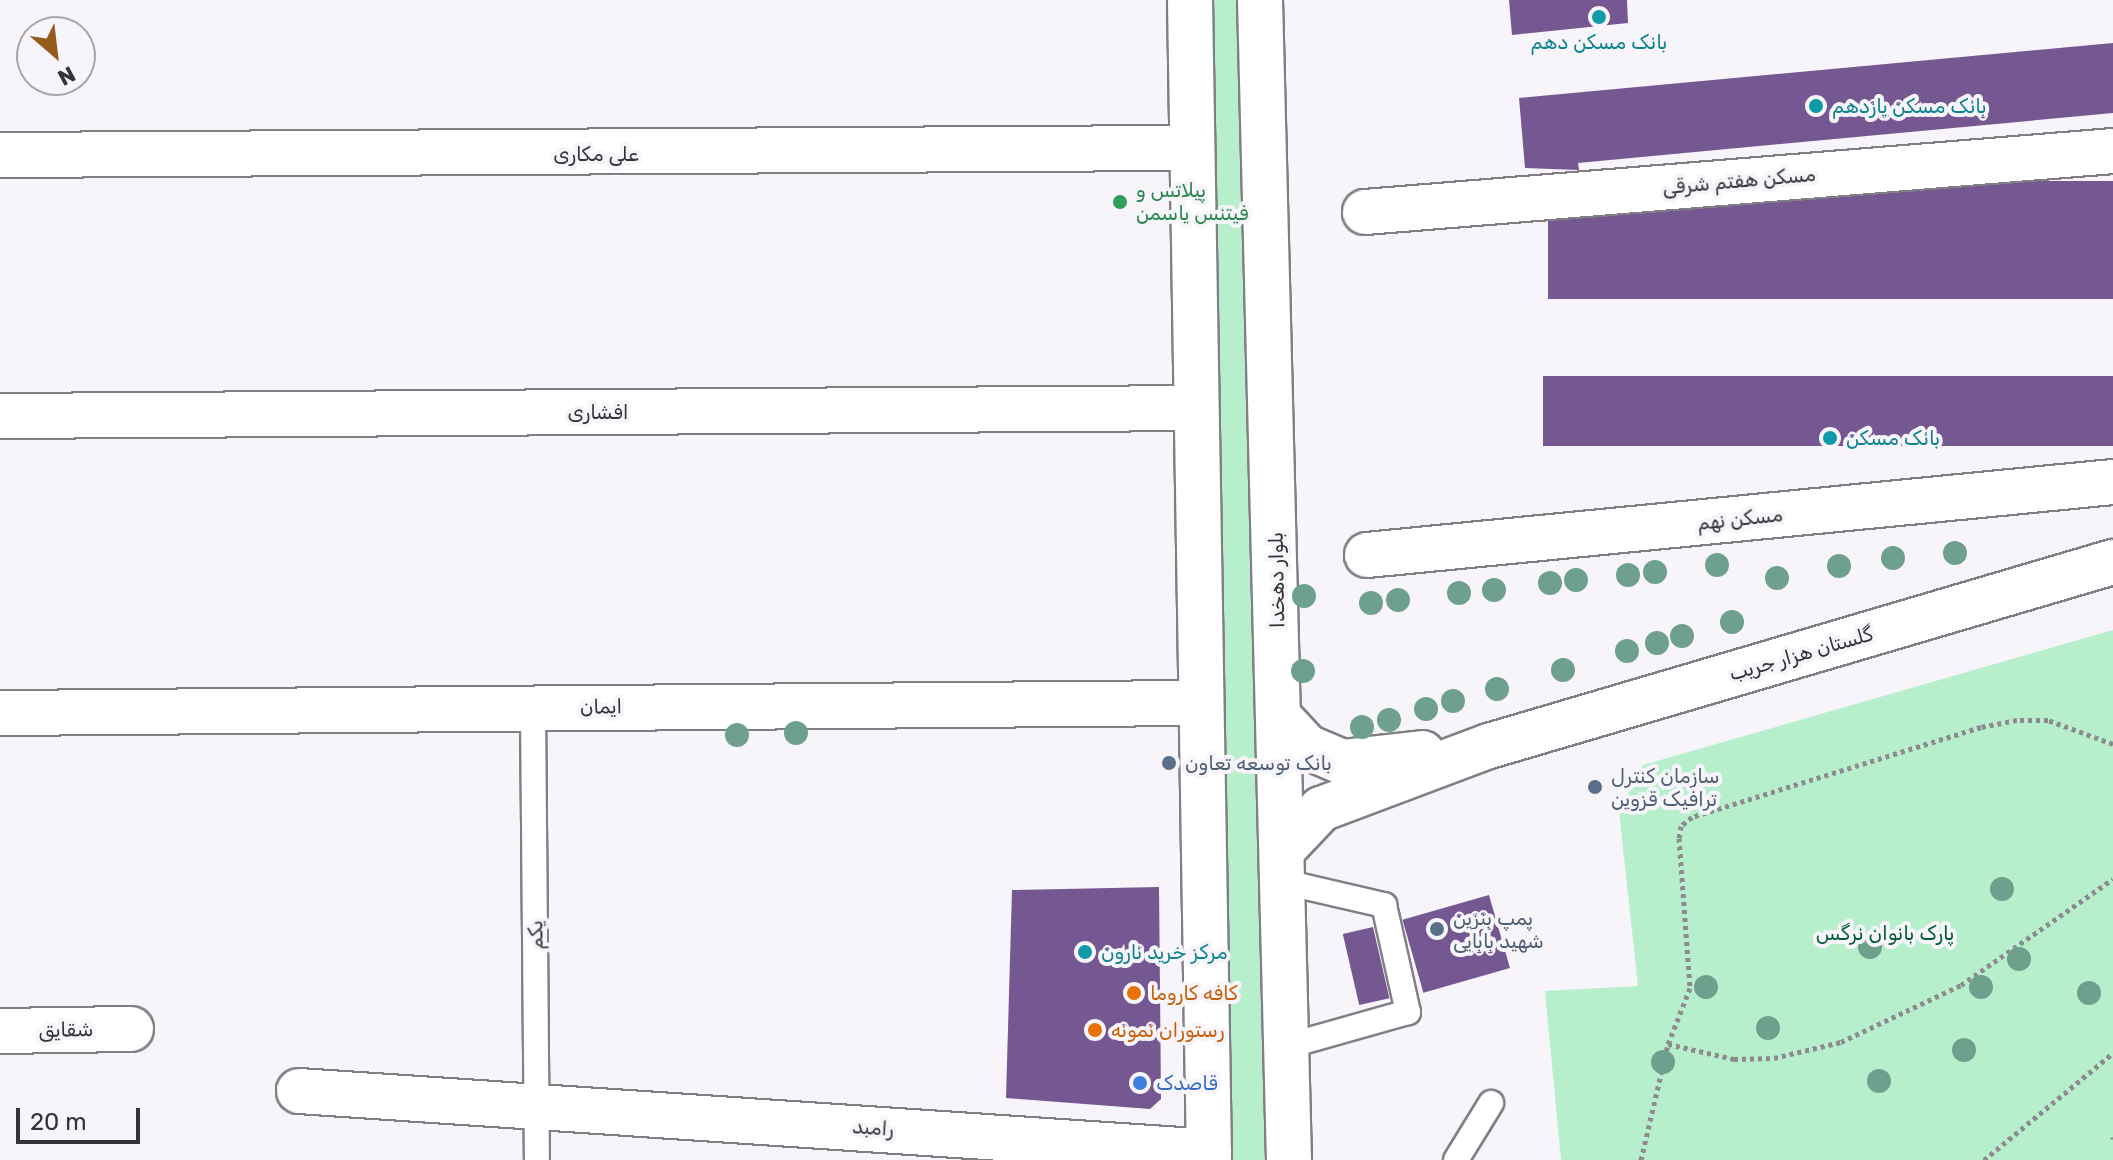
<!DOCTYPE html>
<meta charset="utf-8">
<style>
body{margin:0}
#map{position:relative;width:2113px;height:1160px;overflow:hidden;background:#f7f4fa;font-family:Rubik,Vazirmatn,sans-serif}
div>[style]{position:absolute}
.green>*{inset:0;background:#b7efcd;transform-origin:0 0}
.building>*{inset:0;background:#755892;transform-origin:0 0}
.path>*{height:5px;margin-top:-2.5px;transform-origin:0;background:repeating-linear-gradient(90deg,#8d8b8f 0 4px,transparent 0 8px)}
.roads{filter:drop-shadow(2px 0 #817f85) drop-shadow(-2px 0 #817f85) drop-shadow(0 2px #817f85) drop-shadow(0 -2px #817f85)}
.service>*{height:24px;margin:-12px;padding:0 12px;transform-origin:12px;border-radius:12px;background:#fff}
.minor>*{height:44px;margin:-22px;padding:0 22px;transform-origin:22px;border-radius:22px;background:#fff}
.tertiary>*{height:44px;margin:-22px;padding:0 22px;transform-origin:22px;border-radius:22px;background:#fff}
.secondary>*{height:44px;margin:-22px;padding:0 22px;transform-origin:22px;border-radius:22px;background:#fff}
.trees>*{width:24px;height:24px;margin:-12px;border-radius:50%;background:#6fa08e}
.dots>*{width:22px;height:22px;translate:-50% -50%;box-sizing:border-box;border:4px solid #f7f4fa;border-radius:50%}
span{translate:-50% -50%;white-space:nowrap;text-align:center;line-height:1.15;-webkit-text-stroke:8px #f7f4fa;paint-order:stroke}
.culture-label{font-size:20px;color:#0d838f}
.left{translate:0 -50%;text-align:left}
.street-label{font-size:20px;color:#343335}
.leisure-label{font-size:20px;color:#27864d}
.service-label{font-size:20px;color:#4e5e75}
.park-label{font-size:20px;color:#005c36}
.food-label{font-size:20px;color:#c56008}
.shop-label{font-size:20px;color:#366cbe}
.north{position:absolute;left:16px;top:16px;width:80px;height:80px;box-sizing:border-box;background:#f7f4fa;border:2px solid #a9a7ab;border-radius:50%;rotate:152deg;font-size:22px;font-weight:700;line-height:32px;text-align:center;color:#343335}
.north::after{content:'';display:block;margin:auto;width:28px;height:36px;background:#965b1b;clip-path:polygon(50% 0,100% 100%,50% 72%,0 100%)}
.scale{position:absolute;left:16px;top:1108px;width:124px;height:36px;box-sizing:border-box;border:4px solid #343335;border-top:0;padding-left:10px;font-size:24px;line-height:28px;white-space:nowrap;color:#343335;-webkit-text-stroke:6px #f7f4fa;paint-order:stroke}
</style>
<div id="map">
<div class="green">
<div style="left:1190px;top:0;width:74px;height:1160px"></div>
<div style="clip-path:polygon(2113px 630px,2113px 1160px,1561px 1160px,1545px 991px,1638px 986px,1619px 811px,1643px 765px)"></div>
</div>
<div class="building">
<div style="clip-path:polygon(1509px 0,1627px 0,1628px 23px,1512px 35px)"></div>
<div style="clip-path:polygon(2113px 43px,2113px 113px,1578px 163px,1579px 170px,1525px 168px,1519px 98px)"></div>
<div style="left:2113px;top:181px;width:118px;height:565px;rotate:90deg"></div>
<div style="left:2113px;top:376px;width:70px;height:570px;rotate:90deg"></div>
<div style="clip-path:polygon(1159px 887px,1161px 1099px,1150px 1109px,1006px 1098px,1012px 890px)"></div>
<div style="left:1489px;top:895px;width:76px;height:90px;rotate:74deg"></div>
<div style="left:1373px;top:927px;width:73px;height:31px;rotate:77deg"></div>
</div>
<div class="path">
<div style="left:2113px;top:744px;width:69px;rotate:-159.7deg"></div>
<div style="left:2048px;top:720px;width:31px;rotate:180deg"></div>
<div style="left:2017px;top:720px;width:37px;rotate:169deg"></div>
<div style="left:1981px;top:727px;width:303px;rotate:162.7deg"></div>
<div style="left:1692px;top:817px;width:14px;rotate:141deg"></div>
<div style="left:1681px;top:826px;width:12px;rotate:99deg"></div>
<div style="left:1679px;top:838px;width:150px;rotate:85.8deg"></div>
<div style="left:1690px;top:988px;width:60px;rotate:111.4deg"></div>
<div style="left:1668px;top:1044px;width:68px;rotate:12.8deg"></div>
<div style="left:1734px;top:1059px;width:40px;rotate:-1.4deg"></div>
<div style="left:1774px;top:1058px;width:69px;rotate:-13.4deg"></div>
<div style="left:1841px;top:1042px;width:133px;rotate:-25.4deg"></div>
<div style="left:1961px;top:985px;width:185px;rotate:-34.9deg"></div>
<div style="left:2113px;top:1137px;width:2px;rotate:90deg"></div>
<div style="left:1641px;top:1160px;width:119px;rotate:-76.9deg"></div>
<div style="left:1984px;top:1160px;width:168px;rotate:-39.7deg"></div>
</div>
<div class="roads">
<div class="service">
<div style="left:533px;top:709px;width:451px;rotate:89.5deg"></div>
<div style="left:1284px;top:882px;width:103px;rotate:13deg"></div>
<div style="left:1384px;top:905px;width:110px;rotate:77.4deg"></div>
<div style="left:1408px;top:1012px;width:125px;rotate:164.2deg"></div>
<div style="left:1456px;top:1160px;width:67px;rotate:-58.4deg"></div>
</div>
<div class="minor">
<div style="left:0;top:155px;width:1192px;rotate:-0.34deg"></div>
<div style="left:1365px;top:212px;width:750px;rotate:-4.66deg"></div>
<div style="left:0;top:416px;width:1196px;rotate:-0.38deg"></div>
<div style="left:1367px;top:555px;width:750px;rotate:-5.59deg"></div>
<div style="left:0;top:713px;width:1201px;rotate:-0.48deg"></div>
<div style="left:0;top:1031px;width:131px;rotate:-0.9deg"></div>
<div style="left:299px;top:1091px;width:912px;rotate:3.83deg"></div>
</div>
<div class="tertiary">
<div style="left:1281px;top:719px;width:38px;rotate:47deg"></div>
<div style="left:1307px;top:747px;width:38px;rotate:23deg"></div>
<div style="left:1342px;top:762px;width:81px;rotate:-6.3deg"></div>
<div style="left:1284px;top:848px;width:54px;rotate:-46.5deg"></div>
<div style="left:1321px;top:809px;width:179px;rotate:-20.6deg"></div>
<div style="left:1489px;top:746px;width:651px;rotate:-16.43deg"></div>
</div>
<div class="secondary">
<div style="left:1190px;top:0;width:1160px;rotate:89.06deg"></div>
<div style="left:1260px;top:0;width:1160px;rotate:88.57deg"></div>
</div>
</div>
<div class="trees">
<div style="left:1955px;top:553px"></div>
<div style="left:1893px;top:558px"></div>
<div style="left:1717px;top:565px"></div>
<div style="left:1839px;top:566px"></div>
<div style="left:1655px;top:572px"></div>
<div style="left:1628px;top:575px"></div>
<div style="left:1777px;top:578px"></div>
<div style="left:1576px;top:580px"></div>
<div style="left:1550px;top:583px"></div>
<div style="left:1494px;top:590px"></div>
<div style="left:1459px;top:593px"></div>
<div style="left:1304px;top:596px"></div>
<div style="left:1398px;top:600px"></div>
<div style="left:1371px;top:603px"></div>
<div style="left:1732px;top:622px"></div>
<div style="left:1682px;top:636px"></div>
<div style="left:1657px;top:643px"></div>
<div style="left:1627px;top:651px"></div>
<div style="left:1563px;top:670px"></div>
<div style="left:1303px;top:671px"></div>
<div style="left:1497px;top:689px"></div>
<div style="left:1453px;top:701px"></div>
<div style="left:1426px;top:709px"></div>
<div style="left:1389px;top:720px"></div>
<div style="left:1362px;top:727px"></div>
<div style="left:796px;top:733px"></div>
<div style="left:737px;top:735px"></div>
<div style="left:2002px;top:889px"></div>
<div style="left:1870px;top:947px"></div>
<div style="left:2019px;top:959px"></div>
<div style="left:1706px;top:987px"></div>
<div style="left:1981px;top:987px"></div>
<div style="left:2089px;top:993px"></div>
<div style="left:1768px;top:1028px"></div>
<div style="left:1964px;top:1050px"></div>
<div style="left:1663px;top:1062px"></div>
<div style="left:1879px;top:1081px"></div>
</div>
<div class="dots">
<div style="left:1599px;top:17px;background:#0f9aa8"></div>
<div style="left:1816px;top:106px;background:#0f9aa8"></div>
<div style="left:1120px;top:202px;background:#2e9e5b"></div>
<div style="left:1830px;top:438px;background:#0f9aa8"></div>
<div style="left:1169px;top:763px;background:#5c6f8a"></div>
<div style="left:1595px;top:787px;background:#5c6f8a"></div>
<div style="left:1437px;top:929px;background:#5c6f8a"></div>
<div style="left:1085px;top:952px;background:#0f9aa8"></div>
<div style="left:1134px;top:993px;background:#e8710a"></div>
<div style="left:1095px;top:1030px;background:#e8710a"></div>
<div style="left:1140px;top:1083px;background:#3f7fe0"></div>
</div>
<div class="culture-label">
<span style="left:1599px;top:42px">بانک مسکن دهم</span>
<span class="left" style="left:1832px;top:106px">بانک مسکن یازدهم</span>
<span class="left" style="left:1846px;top:438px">بانک مسکن</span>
<span class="left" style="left:1101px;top:952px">مرکز خرید نارون</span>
</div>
<div class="street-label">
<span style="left:596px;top:154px">علی مکاری</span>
<span style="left:1739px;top:181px;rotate:-5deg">مسکن هفتم شرقی</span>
<span style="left:598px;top:412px">افشاری</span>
<span style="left:1740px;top:519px;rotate:-6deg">مسکن نهم</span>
<span style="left:1277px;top:580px;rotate:-91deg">بلوار دهخدا</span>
<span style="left:1801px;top:654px;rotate:-16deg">گلستان هزار جریب</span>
<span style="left:601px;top:707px;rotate:-1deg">ایمان</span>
<span style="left:536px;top:935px;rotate:-91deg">یکم</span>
<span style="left:66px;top:1030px;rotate:-1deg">شقایق</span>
<span style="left:873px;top:1128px;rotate:4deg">رامبد</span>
</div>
<div class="leisure-label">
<span class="left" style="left:1136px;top:202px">پیلاتس و<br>فیتنس یاسمن</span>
</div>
<div class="service-label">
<span class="left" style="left:1185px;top:763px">بانک توسعه تعاون</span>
<span class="left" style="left:1611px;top:788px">سازمان کنترل<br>ترافیک قزوین</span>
<span class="left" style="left:1453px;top:930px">پمپ بنزین<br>شهید بابایی</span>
</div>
<div class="park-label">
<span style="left:1885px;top:933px">پارک بانوان نرگس</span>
</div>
<div class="food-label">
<span class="left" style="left:1150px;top:993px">کافه کاروما</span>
<span class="left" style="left:1111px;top:1030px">رستوران نمونه</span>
</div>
<div class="shop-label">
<span class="left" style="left:1156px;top:1083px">قاصدک</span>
</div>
<div class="north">N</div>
<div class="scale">20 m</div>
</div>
